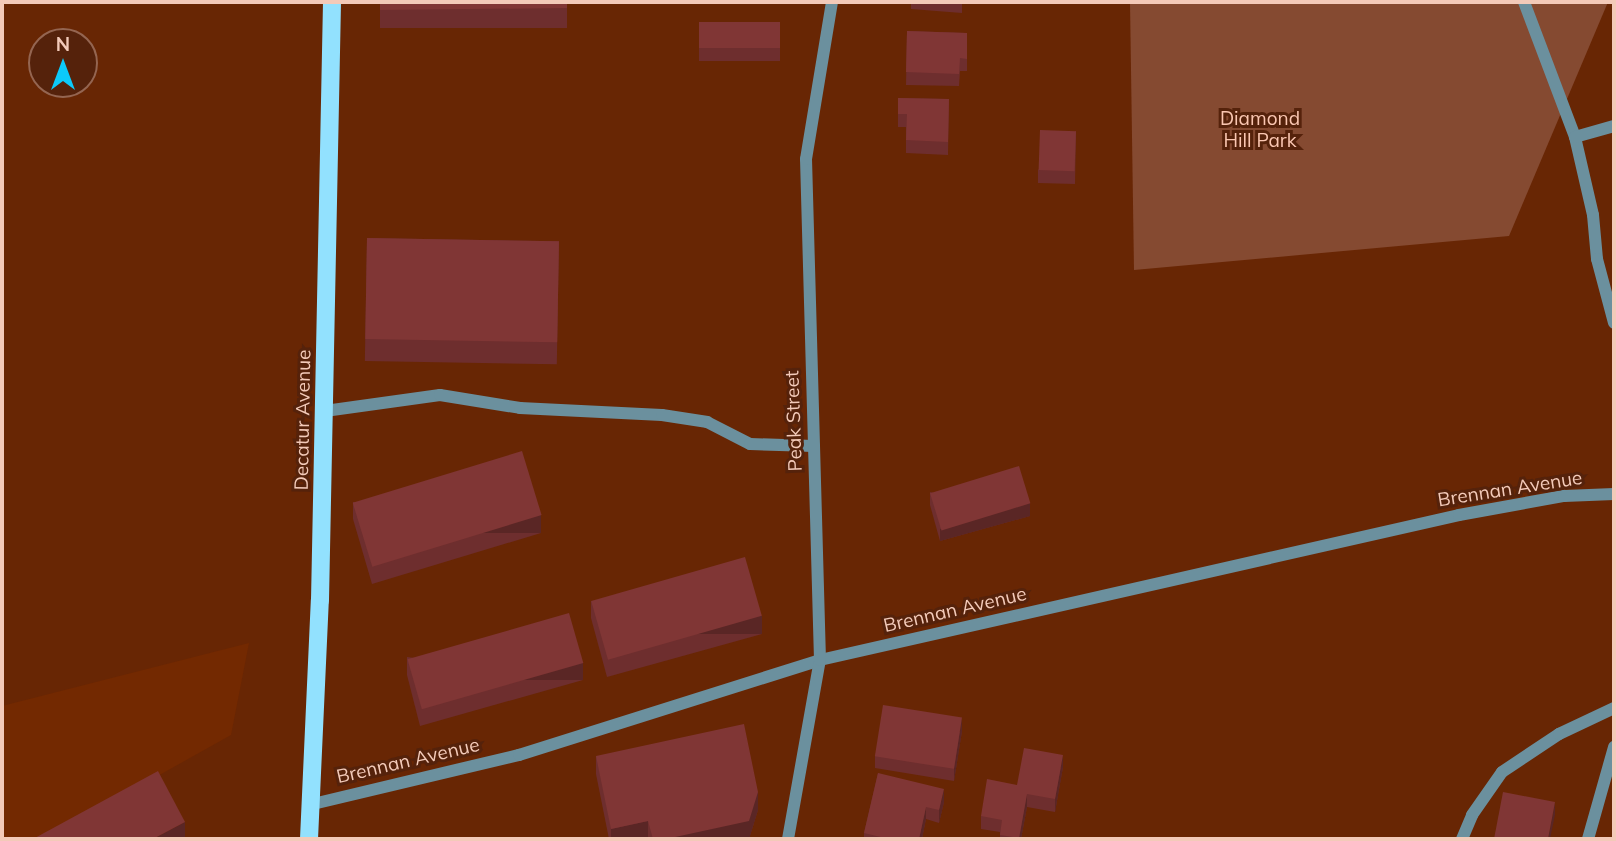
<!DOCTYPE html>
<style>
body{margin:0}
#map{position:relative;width:1616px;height:841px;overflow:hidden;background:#682604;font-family:Mulish,sans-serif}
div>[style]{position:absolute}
.built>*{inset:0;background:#732901}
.green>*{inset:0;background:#854a31}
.minor>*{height:12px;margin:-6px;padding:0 6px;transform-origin:6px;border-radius:6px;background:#6b909e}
.major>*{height:18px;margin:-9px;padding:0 9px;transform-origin:9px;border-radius:9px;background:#92e1fe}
.wall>*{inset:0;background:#6e2e2e;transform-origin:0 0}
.shaded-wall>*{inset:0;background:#5a2625;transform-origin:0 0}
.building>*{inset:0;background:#803635;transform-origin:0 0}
span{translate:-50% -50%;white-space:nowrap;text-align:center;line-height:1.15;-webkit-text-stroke:6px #55220b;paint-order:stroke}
.park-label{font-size:19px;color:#fbc7b2}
.street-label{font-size:19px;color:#f3cab9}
.frame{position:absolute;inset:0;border:4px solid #f3cab9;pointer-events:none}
.north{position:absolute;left:28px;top:28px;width:70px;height:70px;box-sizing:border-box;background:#55220b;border:2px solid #946551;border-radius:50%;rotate:0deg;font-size:19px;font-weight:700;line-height:28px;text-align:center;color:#f3cab9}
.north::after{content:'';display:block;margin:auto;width:24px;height:32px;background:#0ccafa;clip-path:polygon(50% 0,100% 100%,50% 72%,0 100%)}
</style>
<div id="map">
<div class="built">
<div style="clip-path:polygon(249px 643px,231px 735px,45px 839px,2px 839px,2px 706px)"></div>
</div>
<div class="green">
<div style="clip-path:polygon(1130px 2px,1608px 2px,1509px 236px,1134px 270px)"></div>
</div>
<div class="minor">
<div style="left:1524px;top:2px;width:144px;rotate:69.3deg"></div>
<div style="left:1575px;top:137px;width:80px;rotate:77deg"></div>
<div style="left:1593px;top:215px;width:44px;rotate:84.8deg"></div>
<div style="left:1597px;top:259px;width:66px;rotate:75.1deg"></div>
<div style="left:1575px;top:137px;width:41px;rotate:-15.8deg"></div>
<div style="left:325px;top:411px;width:116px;rotate:-7.9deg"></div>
<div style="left:440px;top:395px;width:81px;rotate:9.2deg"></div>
<div style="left:520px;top:408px;width:142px;rotate:2.8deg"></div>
<div style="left:662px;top:415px;width:46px;rotate:8.8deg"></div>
<div style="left:707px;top:422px;width:48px;rotate:27.1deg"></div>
<div style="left:750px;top:444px;width:64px;rotate:1.8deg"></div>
<div style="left:313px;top:804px;width:212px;rotate:-13.4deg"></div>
<div style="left:519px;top:755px;width:316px;rotate:-17.5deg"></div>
<div style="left:820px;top:660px;width:655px;rotate:-12.78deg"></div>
<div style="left:1459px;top:515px;width:107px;rotate:-10.3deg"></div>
<div style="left:1564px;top:496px;width:50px;rotate:-2.3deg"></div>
<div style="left:788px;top:839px;width:182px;rotate:-79.9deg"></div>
<div style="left:820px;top:660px;width:501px;rotate:-91.6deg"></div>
<div style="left:806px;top:159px;width:159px;rotate:-80.6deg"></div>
<div style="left:1462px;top:839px;width:26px;rotate:-67deg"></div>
<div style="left:1472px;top:815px;width:52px;rotate:-55.1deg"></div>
<div style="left:1502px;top:772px;width:69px;rotate:-33.7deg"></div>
<div style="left:1559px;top:734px;width:61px;rotate:-25.3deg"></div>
<div style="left:1588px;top:839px;width:96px;rotate:-74.2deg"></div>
</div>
<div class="major">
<div style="left:309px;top:839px;width:239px;rotate:-87.4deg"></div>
<div style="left:320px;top:600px;width:598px;rotate:-88.85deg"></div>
</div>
<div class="wall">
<div style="left:380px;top:2px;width:187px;height:26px"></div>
<div style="clip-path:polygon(911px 2px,962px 2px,962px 13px,911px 9px)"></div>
<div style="left:699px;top:22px;width:81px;height:39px"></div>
<div style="clip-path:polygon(907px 31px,967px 33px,967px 71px,960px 71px,959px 86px,906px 85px)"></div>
<div style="clip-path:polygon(898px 98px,949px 99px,948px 155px,906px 153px,906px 127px,898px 127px)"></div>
<div style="clip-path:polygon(1076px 131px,1075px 184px,1038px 183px,1038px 170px)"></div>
<div style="left:367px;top:238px;width:192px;height:123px;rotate:1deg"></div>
<div style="clip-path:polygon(930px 492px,1030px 516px,940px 541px,930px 505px)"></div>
<div style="clip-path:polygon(353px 502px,541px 533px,372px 584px,353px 519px)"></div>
<div style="clip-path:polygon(591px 601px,762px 634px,607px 677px,591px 618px)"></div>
<div style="clip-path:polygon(407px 657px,583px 680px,420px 726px,407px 675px)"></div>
<div style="clip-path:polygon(962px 731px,954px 781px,875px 768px,875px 756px)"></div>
<div style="clip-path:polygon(596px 756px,758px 810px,749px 839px,609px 839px,596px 774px)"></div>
<div style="clip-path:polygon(1063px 767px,1055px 812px,1027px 807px,1021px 839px,1000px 839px,1000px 832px,981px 829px,981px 816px,1017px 785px)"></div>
<div style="clip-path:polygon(878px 773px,944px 802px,939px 823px,926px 819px,922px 839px,864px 839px,864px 833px)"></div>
</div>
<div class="shaded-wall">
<div style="clip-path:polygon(1030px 503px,1030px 516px,940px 541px,940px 529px)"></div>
<div style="left:541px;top:515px;width:18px;height:177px;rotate:90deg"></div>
<div style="left:762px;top:616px;width:18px;height:161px;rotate:90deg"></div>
<div style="left:583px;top:663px;width:17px;height:169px;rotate:90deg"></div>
<div style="clip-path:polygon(962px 718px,962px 731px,954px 781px,954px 769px)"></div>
<div style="clip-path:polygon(1063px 755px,1063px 767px,1055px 812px,1055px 799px)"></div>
<div style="clip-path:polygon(944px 789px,944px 802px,939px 823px,939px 810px)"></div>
<div style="clip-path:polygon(758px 792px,758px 810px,749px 839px,666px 839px)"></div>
<div style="clip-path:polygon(1027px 794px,1027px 807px,1021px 839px,1019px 839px)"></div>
<div style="clip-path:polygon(1555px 802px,1555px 815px,1550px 839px,1548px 839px)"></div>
<div style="clip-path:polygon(926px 807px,926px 819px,922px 839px,919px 839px)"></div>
<div style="clip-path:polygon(648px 821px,648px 839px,611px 839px,611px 829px)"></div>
<div style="clip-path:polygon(185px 822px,185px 839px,153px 839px)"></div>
</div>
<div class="building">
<div style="clip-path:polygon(380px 2px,567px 2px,567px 8px,380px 10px)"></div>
<div style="left:699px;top:22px;width:81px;height:26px"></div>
<div style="clip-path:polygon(907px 31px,967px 33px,967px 59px,960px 58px,959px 74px,906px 72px)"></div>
<div style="clip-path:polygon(898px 98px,949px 99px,948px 142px,906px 140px,907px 114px,898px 114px)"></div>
<div style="left:1040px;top:130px;width:36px;height:40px;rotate:2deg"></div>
<div style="left:367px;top:238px;width:192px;height:101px;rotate:1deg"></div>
<div style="left:522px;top:451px;width:67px;height:177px;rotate:73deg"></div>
<div style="left:1019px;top:466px;width:39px;height:93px;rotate:73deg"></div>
<div style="left:745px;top:557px;width:61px;height:160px;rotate:74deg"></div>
<div style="left:569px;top:613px;width:52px;height:168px;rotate:74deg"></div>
<div style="left:883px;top:705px;width:80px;height:52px;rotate:9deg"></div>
<div style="clip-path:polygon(744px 724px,758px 792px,749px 821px,666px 839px,653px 839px,648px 821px,611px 829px,596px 756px)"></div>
<div style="clip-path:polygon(1024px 748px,1063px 755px,1055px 799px,1027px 794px,1019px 838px,1000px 835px,1002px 820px,981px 816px,987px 779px,1017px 785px)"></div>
<div style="clip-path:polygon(158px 771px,185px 822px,153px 839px,33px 839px)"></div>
<div style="clip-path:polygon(878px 773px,944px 789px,939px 810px,926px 807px,919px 839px,889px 839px,864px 833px)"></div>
<div style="clip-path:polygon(1503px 792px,1555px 802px,1548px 839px,1494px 839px)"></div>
</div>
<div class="park-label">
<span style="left:1260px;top:130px">Diamond<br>Hill Park</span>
</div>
<div class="street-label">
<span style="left:303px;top:420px;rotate:-89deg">Decatur Avenue</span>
<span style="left:794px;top:421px;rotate:-92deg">Peak Street</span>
<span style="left:1510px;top:489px;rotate:-9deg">Brennan Avenue</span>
<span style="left:955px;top:610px;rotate:-13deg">Brennan Avenue</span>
<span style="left:408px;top:761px;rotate:-13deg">Brennan Avenue</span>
</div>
<div class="frame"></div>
<div class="north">N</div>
</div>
